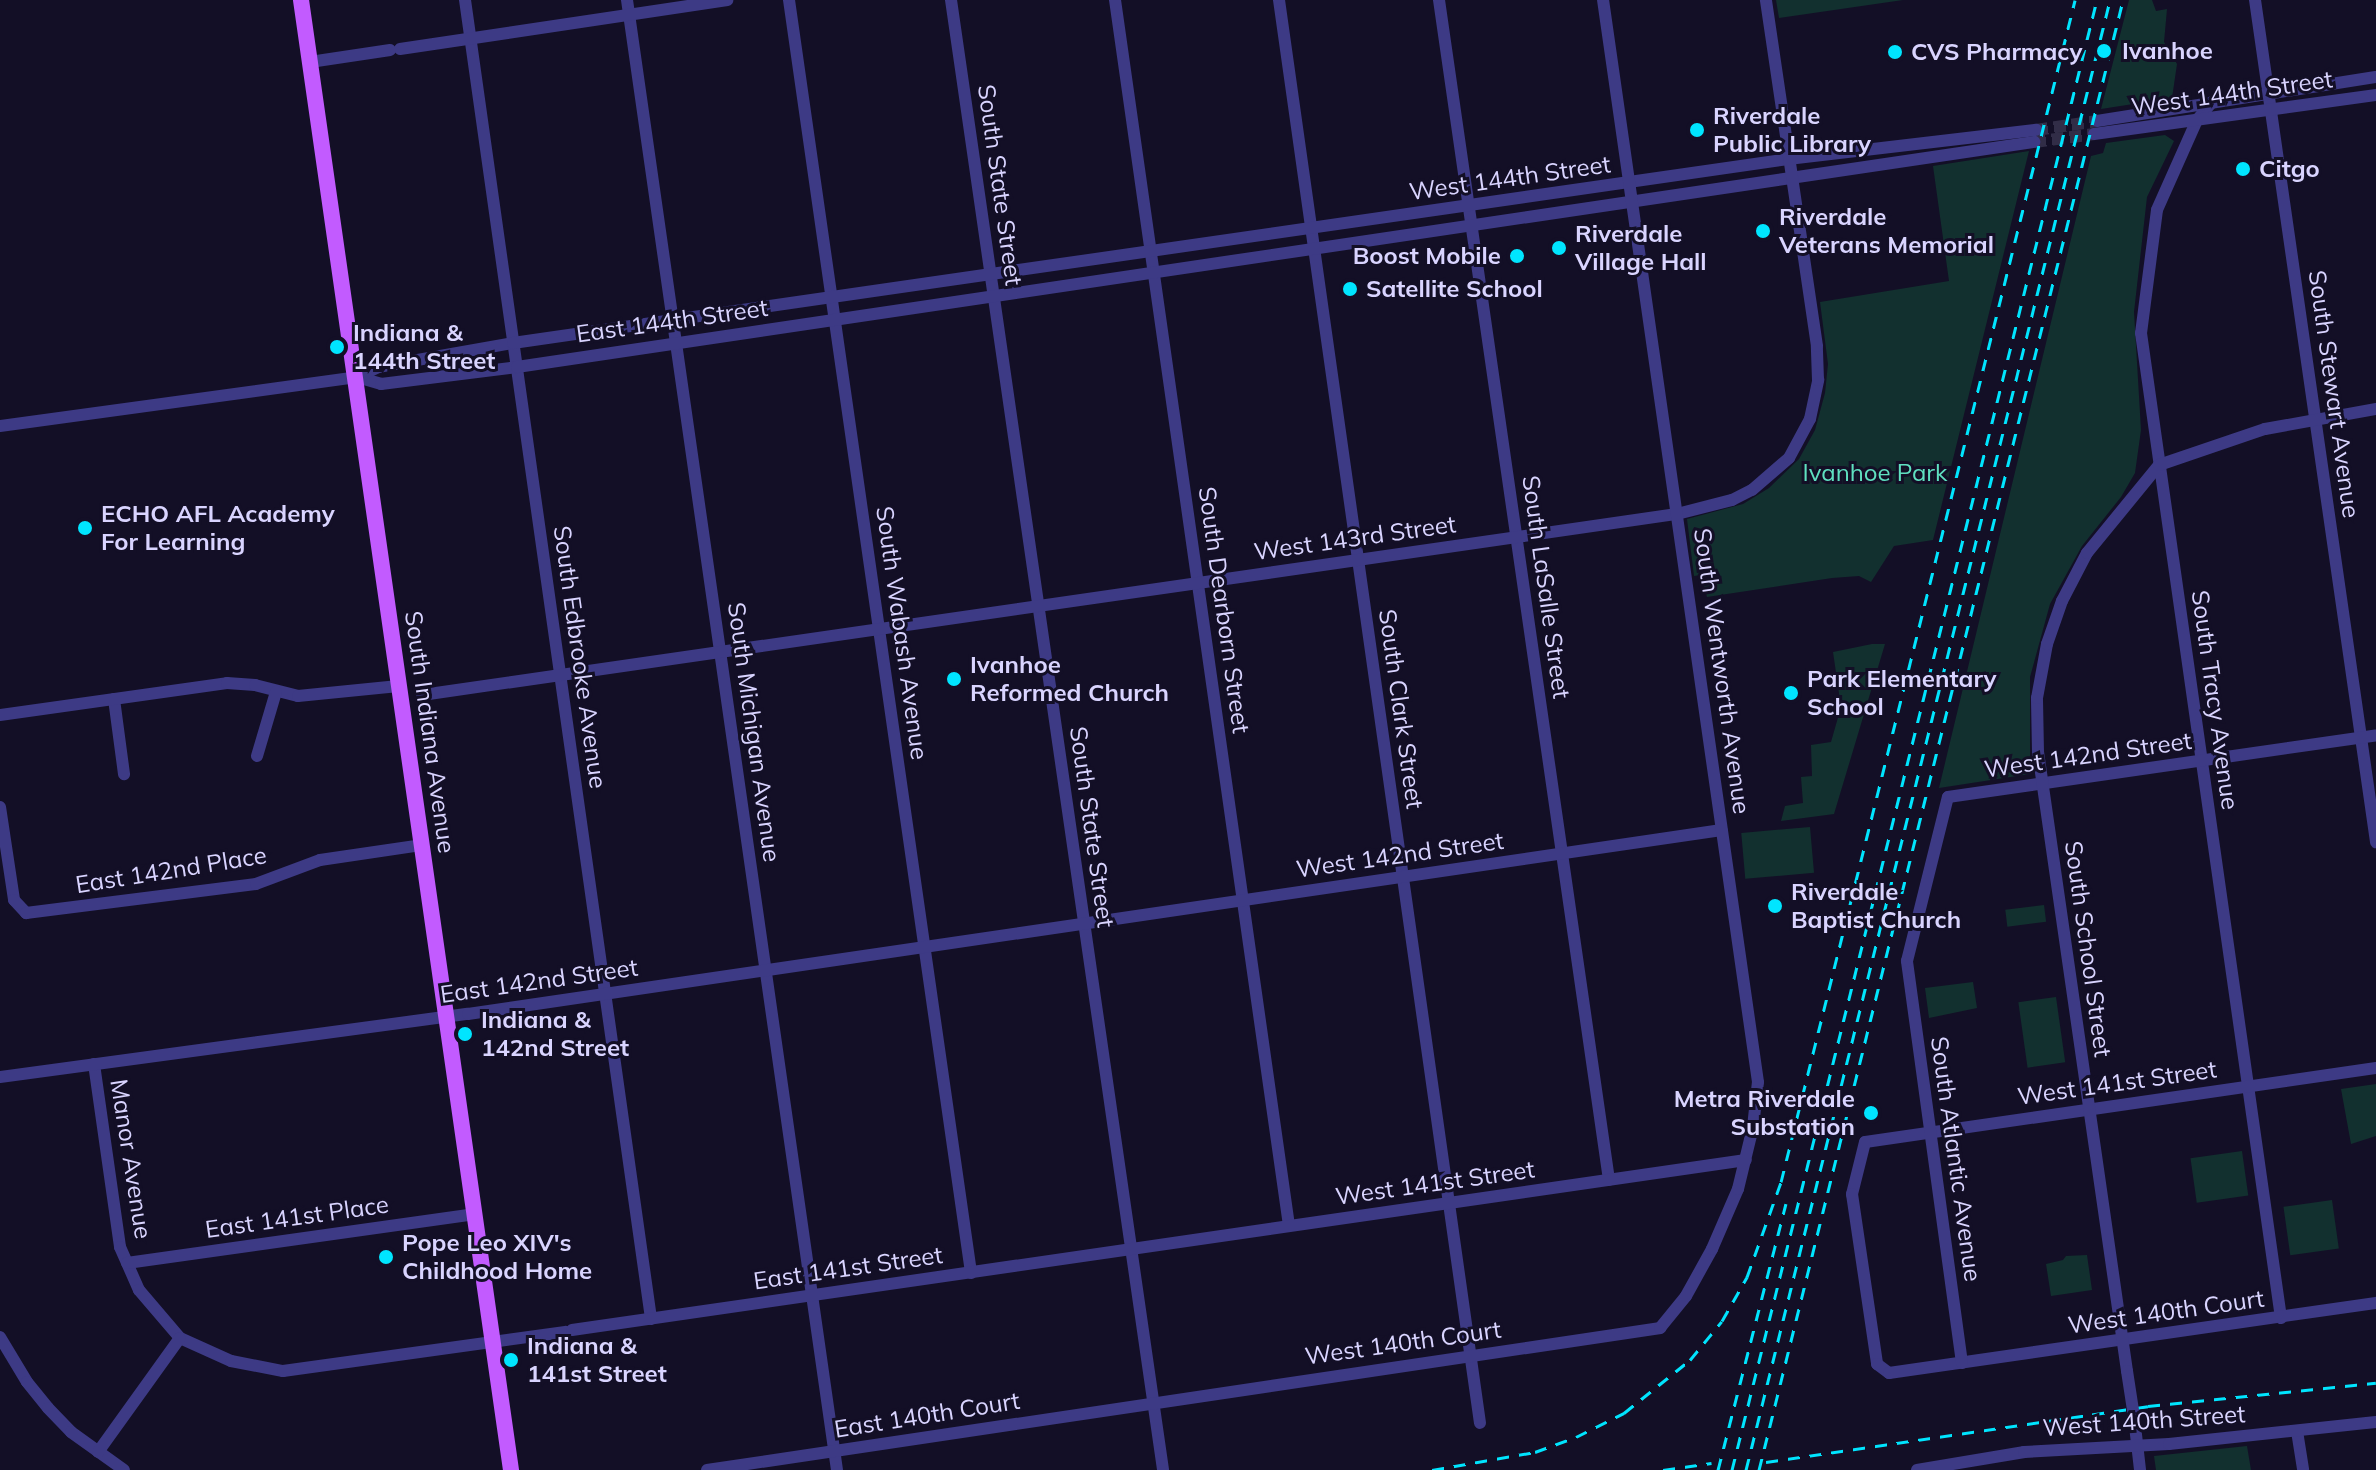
<!DOCTYPE html>
<style>
body{margin:0}
#map{position:relative;width:2376px;height:1470px;overflow:hidden;background:#130f26;font-family:Mulish,sans-serif}
div>[style]{position:absolute}
.green>*{inset:0;background:#12302f;transform-origin:0 0}
.minor-tunnel>*{height:12px;margin-top:-6px;transform-origin:0;background:repeating-linear-gradient(90deg,#312d47 0 12px,transparent 0 18px)}
.minor>*{height:12px;margin:-6px;padding:0 6px;transform-origin:6px;border-radius:6px;background:#3d3a85}
.major>*{height:16px;margin:-8px;padding:0 8px;transform-origin:8px;border-radius:8px;background:#c25bff}
.rail>*{height:3px;margin-top:-1.5px;transform-origin:0;background:repeating-linear-gradient(90deg,#00e5ff 0 12px,transparent 0 22px)}
.minor-bridge>*{height:12px;margin:-6px;padding:0 6px;transform-origin:6px;border-radius:6px;background:#3d3a85}
.dots>*{width:22px;height:22px;translate:-50% -50%;box-sizing:border-box;border:4px solid #130f26;border-radius:50%}
span{translate:-50% -50%;white-space:nowrap;text-align:center;line-height:1.15;-webkit-text-stroke:6px #130f26;paint-order:stroke}
.poi-label{font-size:24px;color:#d9d4ff;font-weight:700}
.left{translate:0 -50%;text-align:left}
.right{translate:-100% -50%;text-align:right}
.street-label{font-size:24px;color:#d9d4ff}
.park-label{font-size:24px;color:#5fe0c0}
</style>
<div id="map">
<div class="green">
<div style="clip-path:polygon(1776px 0,1903px 0,1779px 18px)"></div>
<div style="clip-path:polygon(2129px 0,2152px 0,2156px 11px,2167px 9px,2164px 42px,2177px 64px,2172px 98px,2101px 109px)"></div>
<div style="clip-path:polygon(2165px 135px,2174px 141px,2147px 197px,2134px 312px,2141px 430px,2135px 473px,2121px 497px,2082px 546px,2050px 604px,2030px 677px,2030px 774px,1939px 788px,2091px 156px,2103px 153px,2106px 143px)"></div>
<div style="clip-path:polygon(2029px 151px,1933px 540px,1894px 546px,1871px 582px,1859px 576px,1832px 578px,1707px 597px,1701px 575px,1694px 576px,1687px 519px,1743px 504px,1769px 488px,1799px 459px,1815px 430px,1825px 393px,1828px 364px,1820px 302px,1949px 281px,1933px 166px)"></div>
<div style="clip-path:polygon(1872px 644px,1885px 644px,1834px 814px,1781px 821px,1785px 806px,1803px 803px,1801px 777px,1812px 776px,1811px 745px,1831px 742px,1841px 707px,1833px 652px)"></div>
<div style="left:1810px;top:827px;width:46px;height:69px;rotate:85deg"></div>
<div style="left:2044px;top:905px;width:17px;height:39px;rotate:83deg"></div>
<div style="clip-path:polygon(1973px 982px,1977px 1008px,1929px 1018px,1925px 988px)"></div>
<div style="left:2056px;top:997px;width:66px;height:38px;rotate:82deg"></div>
<div style="clip-path:polygon(2376px 1084px,2376px 1136px,2351px 1144px,2341px 1089px)"></div>
<div style="left:2242px;top:1151px;width:45px;height:52px;rotate:82deg"></div>
<div style="left:2332px;top:1200px;width:49px;height:49px;rotate:82deg"></div>
<div style="clip-path:polygon(2087px 1255px,2092px 1290px,2051px 1296px,2046px 1264px,2063px 1260px,2066px 1256px)"></div>
<div style="clip-path:polygon(2247px 1446px,2251px 1470px,2156px 1470px,2154px 1456px)"></div>
</div>
<div class="minor-tunnel">
<div style="left:2036px;top:130px;width:62px;rotate:-8.4deg"></div>
<div style="left:2034px;top:142px;width:61px;rotate:-7.6deg"></div>
</div>
<div class="minor">
<div style="left:465px;top:0;width:1332px;rotate:81.97deg"></div>
<div style="left:627px;top:0;width:1485px;rotate:81.87deg"></div>
<div style="left:789px;top:0;width:1286px;rotate:81.86deg"></div>
<div style="left:951px;top:0;width:1485px;rotate:81.79deg"></div>
<div style="left:1115px;top:0;width:1238px;rotate:81.92deg"></div>
<div style="left:1279px;top:0;width:1437px;rotate:81.96deg"></div>
<div style="left:1439px;top:0;width:1192px;rotate:81.8deg"></div>
<div style="left:2255px;top:0;width:851px;rotate:81.82deg"></div>
<div style="left:400px;top:49px;width:331px;rotate:-8.5deg"></div>
<div style="left:310px;top:62px;width:81px;rotate:-8.5deg"></div>
<div style="left:2213px;top:101px;width:25px;rotate:130deg"></div>
<div style="left:2197px;top:120px;width:98px;rotate:114deg"></div>
<div style="left:2157px;top:210px;width:124px;rotate:97.4deg"></div>
<div style="left:2141px;top:333px;width:995px;rotate:81.91deg"></div>
<div style="left:2097px;top:121px;width:282px;rotate:-9deg"></div>
<div style="left:2094px;top:134px;width:285px;rotate:-7.9deg"></div>
<div style="left:357px;top:377px;width:25px;rotate:16deg"></div>
<div style="left:381px;top:384px;width:137px;rotate:-7.1deg"></div>
<div style="left:517px;top:367px;width:1534px;rotate:-8.44deg"></div>
<div style="left:0;top:426px;width:360px;rotate:-7.8deg"></div>
<div style="left:357px;top:377px;width:23px;rotate:-25deg"></div>
<div style="left:378px;top:367px;width:137px;rotate:-10.1deg"></div>
<div style="left:513px;top:343px;width:1288px;rotate:-8.21deg"></div>
<div style="left:1788px;top:159px;width:250px;rotate:-6.7deg"></div>
<div style="left:422px;top:695px;width:1268px;rotate:-8.21deg"></div>
<div style="left:1677px;top:514px;width:57px;rotate:-14.3deg"></div>
<div style="left:1732px;top:500px;width:22px;rotate:-27deg"></div>
<div style="left:1752px;top:490px;width:49px;rotate:-40.9deg"></div>
<div style="left:1789px;top:458px;width:44px;rotate:-61.7deg"></div>
<div style="left:1810px;top:419px;width:40px;rotate:-78deg"></div>
<div style="left:1818px;top:380px;width:34px;rotate:-92deg"></div>
<div style="left:1817px;top:346px;width:350px;rotate:-98.4deg"></div>
<div style="left:114px;top:699px;width:76px;rotate:82.4deg"></div>
<div style="left:0;top:715px;width:229px;rotate:-8deg"></div>
<div style="left:227px;top:683px;width:28px;rotate:4deg"></div>
<div style="left:255px;top:685px;width:44px;rotate:14.3deg"></div>
<div style="left:298px;top:696px;width:101px;rotate:-5.7deg"></div>
<div style="left:257px;top:756px;width:67px;rotate:-73.5deg"></div>
<div style="left:0;top:807px;width:94px;rotate:81.4deg"></div>
<div style="left:14px;top:900px;width:18px;rotate:47deg"></div>
<div style="left:26px;top:913px;width:232px;rotate:-7.2deg"></div>
<div style="left:256px;top:884px;width:68px;rotate:-20.6deg"></div>
<div style="left:320px;top:860px;width:102px;rotate:-8.4deg"></div>
<div style="left:94px;top:1064px;width:185px;rotate:81.9deg"></div>
<div style="left:120px;top:1247px;width:47px;rotate:66.2deg"></div>
<div style="left:139px;top:1290px;width:63px;rotate:49.5deg"></div>
<div style="left:180px;top:1338px;width:56px;rotate:24.3deg"></div>
<div style="left:231px;top:1361px;width:53px;rotate:10.9deg"></div>
<div style="left:283px;top:1371px;width:285px;rotate:-7.9deg"></div>
<div style="left:2376px;top:1068px;width:516px;rotate:171.76deg"></div>
<div style="left:1865px;top:1142px;width:54px;rotate:104deg"></div>
<div style="left:1852px;top:1194px;width:172px;rotate:81.6deg"></div>
<div style="left:1877px;top:1364px;width:15px;rotate:37deg"></div>
<div style="left:1889px;top:1373px;width:492px;rotate:-8.2deg"></div>
<div style="left:0;top:1077px;width:472px;rotate:-7.7deg"></div>
<div style="left:468px;top:1014px;width:1267px;rotate:-8.35deg"></div>
<div style="left:127px;top:1263px;width:350px;rotate:-8deg"></div>
<div style="left:572px;top:1330px;width:1186px;rotate:-8.24deg"></div>
<div style="left:0;top:1337px;width:52px;rotate:59deg"></div>
<div style="left:27px;top:1382px;width:33px;rotate:51deg"></div>
<div style="left:48px;top:1408px;width:33px;rotate:46deg"></div>
<div style="left:71px;top:1432px;width:65px;rotate:35.6deg"></div>
<div style="left:1962px;top:1363px;width:406px;rotate:-97.8deg"></div>
<div style="left:1907px;top:961px;width:169px;rotate:-76deg"></div>
<div style="left:1948px;top:797px;width:432px;rotate:-8.2deg"></div>
<div style="left:2127px;top:1371px;width:625px;rotate:-98.18deg"></div>
<div style="left:2038px;top:752px;width:54px;rotate:-91.1deg"></div>
<div style="left:2037px;top:698px;width:55px;rotate:-79.5deg"></div>
<div style="left:2047px;top:644px;width:46px;rotate:-70.8deg"></div>
<div style="left:2062px;top:601px;width:54px;rotate:-62.5deg"></div>
<div style="left:2087px;top:553px;width:114px;rotate:-50.7deg"></div>
<div style="left:2159px;top:465px;width:112px;rotate:-18.8deg"></div>
<div style="left:2265px;top:429px;width:113px;rotate:-10.2deg"></div>
<div style="left:2134px;top:1417px;width:53px;rotate:83.5deg"></div>
<div style="left:2297px;top:1431px;width:39px;rotate:81deg"></div>
<div style="left:98px;top:1452px;width:140px;rotate:-54.3deg"></div>
<div style="left:707px;top:1470px;width:964px;rotate:-8.47deg"></div>
<div style="left:1660px;top:1328px;width:41px;rotate:-50.9deg"></div>
<div style="left:1686px;top:1296px;width:54px;rotate:-61deg"></div>
<div style="left:1712px;top:1249px;width:65px;rotate:-66.6deg"></div>
<div style="left:1738px;top:1189px;width:64px;rotate:-76.4deg"></div>
<div style="left:1753px;top:1127px;width:45px;rotate:-83.7deg"></div>
<div style="left:1758px;top:1082px;width:1093px;rotate:-98.15deg"></div>
<div style="left:1917px;top:1470px;width:109px;rotate:-9.5deg"></div>
<div style="left:2024px;top:1452px;width:145px;rotate:-3.2deg"></div>
<div style="left:2169px;top:1444px;width:208px;rotate:-6.1deg"></div>
</div>
<div class="major">
<div style="left:301px;top:0;width:1485px;rotate:81.87deg"></div>
</div>
<div class="rail">
<div style="left:1766px;top:1462px;width:386px;rotate:-8.3deg"></div>
<div style="left:2148px;top:1406px;width:229px;rotate:-5.8deg"></div>
<div style="left:1432px;top:1470px;width:105px;rotate:-9.9deg"></div>
<div style="left:1535px;top:1452px;width:44px;rotate:-20.1deg"></div>
<div style="left:1576px;top:1437px;width:54px;rotate:-26.6deg"></div>
<div style="left:1624px;top:1413px;width:85px;rotate:-38.8deg"></div>
<div style="left:1690px;top:1360px;width:50px;rotate:-50.6deg"></div>
<div style="left:1722px;top:1321px;width:51px;rotate:-60.4deg"></div>
<div style="left:1747px;top:1277px;width:101px;rotate:-70.3deg"></div>
<div style="left:1781px;top:1182px;width:1218px;rotate:-76.03deg"></div>
<div style="left:1663px;top:1470px;width:49px;rotate:-8.3deg"></div>
<div style="left:1718px;top:1470px;width:275px;rotate:-75.7deg"></div>
<div style="left:1732px;top:1470px;width:1515px;rotate:-76.06deg"></div>
<div style="left:1746px;top:1470px;width:1514px;rotate:-76.09deg"></div>
<div style="left:1759px;top:1470px;width:1514px;rotate:-76.09deg"></div>
</div>
<div class="minor-bridge">
<div style="left:2127px;top:1371px;width:47px;rotate:81.3deg"></div>
</div>
<div class="dots">
<div style="left:2104px;top:51px;background:#00e5ff"></div>
<div style="left:1895px;top:52px;background:#00e5ff"></div>
<div style="left:1697px;top:130px;background:#00e5ff"></div>
<div style="left:2243px;top:169px;background:#00e5ff"></div>
<div style="left:1763px;top:231px;background:#00e5ff"></div>
<div style="left:1559px;top:248px;background:#00e5ff"></div>
<div style="left:1517px;top:256px;background:#00e5ff"></div>
<div style="left:1350px;top:289px;background:#00e5ff"></div>
<div style="left:337px;top:347px;background:#00e5ff"></div>
<div style="left:85px;top:528px;background:#00e5ff"></div>
<div style="left:954px;top:679px;background:#00e5ff"></div>
<div style="left:1791px;top:693px;background:#00e5ff"></div>
<div style="left:1775px;top:906px;background:#00e5ff"></div>
<div style="left:465px;top:1034px;background:#00e5ff"></div>
<div style="left:1871px;top:1113px;background:#00e5ff"></div>
<div style="left:386px;top:1257px;background:#00e5ff"></div>
<div style="left:511px;top:1360px;background:#00e5ff"></div>
</div>
<div class="poi-label">
<span class="left" style="left:2122px;top:51px">Ivanhoe</span>
<span class="left" style="left:1911px;top:52px">CVS Pharmacy</span>
<span class="left" style="left:1713px;top:130px">Riverdale<br>Public Library</span>
<span class="left" style="left:2259px;top:169px">Citgo</span>
<span class="left" style="left:1779px;top:231px">Riverdale<br>Veterans Memorial</span>
<span class="left" style="left:1575px;top:248px">Riverdale<br>Village Hall</span>
<span class="right" style="left:1501px;top:256px">Boost Mobile</span>
<span class="left" style="left:1366px;top:289px">Satellite School</span>
<span class="left" style="left:353px;top:347px">Indiana &amp;<br>144th Street</span>
<span class="left" style="left:101px;top:528px">ECHO AFL Academy<br>For Learning</span>
<span class="left" style="left:970px;top:679px">Ivanhoe<br>Reformed Church</span>
<span class="left" style="left:1807px;top:693px">Park Elementary<br>School</span>
<span class="left" style="left:1791px;top:906px">Riverdale<br>Baptist Church</span>
<span class="left" style="left:481px;top:1034px">Indiana &amp;<br>142nd Street</span>
<span class="right" style="left:1855px;top:1113px">Metra Riverdale<br>Substation</span>
<span class="left" style="left:402px;top:1257px">Pope Leo XIV's<br>Childhood Home</span>
<span class="left" style="left:527px;top:1360px">Indiana &amp;<br>141st Street</span>
</div>
<div class="street-label">
<span style="left:2232px;top:93px;rotate:-8deg">West 144th Street</span>
<span style="left:1510px;top:178px;rotate:-8deg">West 144th Street</span>
<span style="left:1000px;top:185px;rotate:82deg">South State Street</span>
<span style="left:672px;top:321px;rotate:-8deg">East 144th Street</span>
<span style="left:2334px;top:394px;rotate:82deg">South Stewart Avenue</span>
<span style="left:1355px;top:538px;rotate:-8deg">West 143rd Street</span>
<span style="left:1546px;top:587px;rotate:82deg">South LaSalle Street</span>
<span style="left:1224px;top:610px;rotate:82deg">South Dearborn Street</span>
<span style="left:902px;top:633px;rotate:82deg">South Wabash Avenue</span>
<span style="left:580px;top:657px;rotate:82deg">South Edbrooke Avenue</span>
<span style="left:1722px;top:671px;rotate:82deg">South Wentworth Avenue</span>
<span style="left:2215px;top:700px;rotate:82deg">South Tracy Avenue</span>
<span style="left:1401px;top:709px;rotate:82deg">South Clark Street</span>
<span style="left:430px;top:732px;rotate:82deg">South Indiana Avenue</span>
<span style="left:754px;top:732px;rotate:82deg">South Michigan Avenue</span>
<span style="left:2088px;top:755px;rotate:-8deg">West 142nd Street</span>
<span style="left:1092px;top:827px;rotate:82deg">South State Street</span>
<span style="left:1400px;top:855px;rotate:-8deg">West 142nd Street</span>
<span style="left:171px;top:870px;rotate:-9deg">East 142nd Place</span>
<span style="left:2088px;top:949px;rotate:82deg">South School Street</span>
<span style="left:539px;top:981px;rotate:-8deg">East 142nd Street</span>
<span style="left:2117px;top:1083px;rotate:-8deg">West 141st Street</span>
<span style="left:131px;top:1159px;rotate:81deg">Manor Avenue</span>
<span style="left:1956px;top:1159px;rotate:82deg">South Atlantic Avenue</span>
<span style="left:1435px;top:1183px;rotate:-8deg">West 141st Street</span>
<span style="left:297px;top:1217px;rotate:-8deg">East 141st Place</span>
<span style="left:848px;top:1268px;rotate:-8deg">East 141st Street</span>
<span style="left:2166px;top:1312px;rotate:-8deg">West 140th Court</span>
<span style="left:1403px;top:1343px;rotate:-8deg">West 140th Court</span>
<span style="left:927px;top:1415px;rotate:-9deg">East 140th Court</span>
<span style="left:2144px;top:1421px;rotate:-4deg">West 140th Street</span>
</div>
<div class="park-label">
<span style="left:1875px;top:473px">Ivanhoe Park</span>
</div>
</div>
